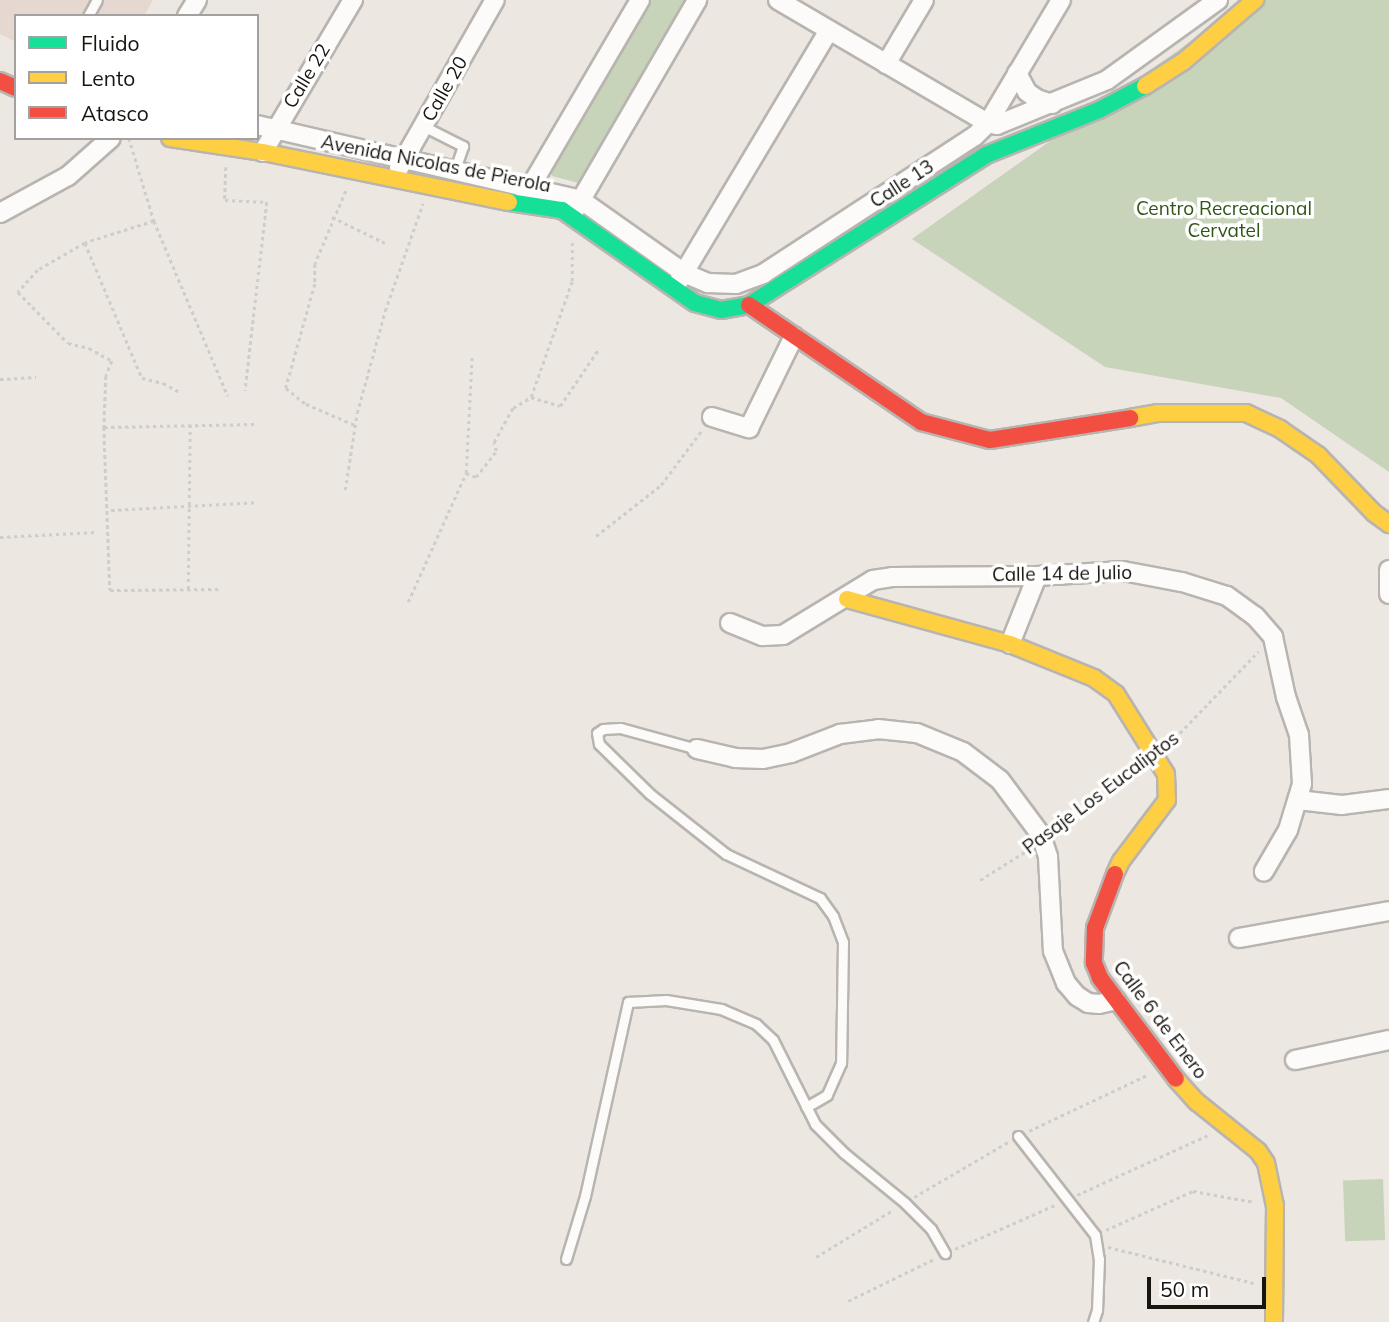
<!DOCTYPE html>
<style>
body{margin:0}
#map{position:relative;width:1389px;height:1322px;overflow:hidden;background:#ece7e1;font-family:Mulish,sans-serif}
div>[style]{position:absolute}
.industrial>*{inset:0;background:#e6d8d0}
.green>*{inset:0;background:#c7d4ba;transform-origin:0 0}
.path>*{height:2.5px;margin-top:-1.25px;transform-origin:0;background:repeating-linear-gradient(90deg,#cdcdcb 0 3.5px,transparent 0 7px)}
.roads{filter:drop-shadow(2px 0 #b8b4b0) drop-shadow(-2px 0 #b8b4b0) drop-shadow(0 2px #b8b4b0) drop-shadow(0 -2px #b8b4b0)}
.lane>*{height:9px;margin:-4.5px;padding:0 4.5px;transform-origin:4.5px;border-radius:4.5px;background:#fcfbfa}
.street>*{height:18px;margin:-9px;padding:0 9px;transform-origin:9px;border-radius:9px;background:#fcfbfa}
.fast>*{height:16px;margin:-8px;padding:0 8px;transform-origin:8px;border-radius:8px;background:#16e098}
.slow>*{height:16px;margin:-8px;padding:0 8px;transform-origin:8px;border-radius:8px;background:#ffcf43}
.jam>*{height:16px;margin:-8px;padding:0 8px;transform-origin:8px;border-radius:8px;background:#f24e42}
span{translate:-50% -50%;white-space:nowrap;text-align:center;line-height:1.15;-webkit-text-stroke:7px #fff;paint-order:stroke}
.street-label{font-size:19px;color:#181510}
.park-label{font-size:19px;color:#305617}
.legend{position:absolute;left:14px;top:14px;width:245px;height:126px;box-sizing:border-box;background:#fff;border:2px solid #a3a19f;margin:0;padding:9px 12px;list-style:none;font-size:21px;color:#181510}
.legend li{display:flex;align-items:center;gap:14px;height:35px}
.legend b{width:35px;border:2px solid #a3a19f}
.scale{position:absolute;left:1147px;top:1277px;width:119px;height:32px;box-sizing:border-box;border:4px solid #181510;border-top:0;padding-left:9px;font-size:21px;line-height:24px;white-space:nowrap;color:#181510;-webkit-text-stroke:5px #fff;paint-order:stroke}
</style>
<div id="map">
<div class="industrial">
<div style="clip-path:polygon(0 0,153px 0,144px 16px,16px 16px,16px 42px,0 34px)"></div>
</div>
<div class="green">
<div style="clip-path:polygon(650px 0,693px 0,586px 185px,552px 176px,551px 171px)"></div>
<div style="clip-path:polygon(1249px 0,1389px 0,1389px 472px,1281px 398px,1105px 367px,912px 239px)"></div>
<div style="left:1383px;top:1179px;width:61px;height:40px;rotate:88deg"></div>
</div>
<div class="path">
<div style="left:129px;top:138px;width:87px;rotate:73.2deg"></div>
<div style="left:154px;top:221px;width:190px;rotate:67.1deg"></div>
<div style="left:226px;top:167px;width:33px;rotate:92deg"></div>
<div style="left:225px;top:200px;width:42px;rotate:2.7deg"></div>
<div style="left:267px;top:202px;width:190px;rotate:96.6deg"></div>
<div style="left:346px;top:191px;width:79px;rotate:113deg"></div>
<div style="left:315px;top:264px;width:20px;rotate:90deg"></div>
<div style="left:315px;top:284px;width:108px;rotate:105.6deg"></div>
<div style="left:286px;top:388px;width:26px;rotate:39deg"></div>
<div style="left:306px;top:404px;width:53px;rotate:23.2deg"></div>
<div style="left:332px;top:217px;width:59px;rotate:26.1deg"></div>
<div style="left:154px;top:221px;width:72px;rotate:162.3deg"></div>
<div style="left:85px;top:243px;width:54px;rotate:150.1deg"></div>
<div style="left:38px;top:270px;width:30px;rotate:132deg"></div>
<div style="left:18px;top:292px;width:71px;rotate:45.6deg"></div>
<div style="left:68px;top:343px;width:22px;rotate:13deg"></div>
<div style="left:89px;top:348px;width:26px;rotate:29deg"></div>
<div style="left:112px;top:361px;width:16px;rotate:112deg"></div>
<div style="left:106px;top:376px;width:51px;rotate:92.2deg"></div>
<div style="left:104px;top:427px;width:163px;rotate:87.9deg"></div>
<div style="left:110px;top:590px;width:111px;rotate:-0.5deg"></div>
<div style="left:85px;top:243px;width:147px;rotate:67.1deg"></div>
<div style="left:142px;top:378px;width:22px;rotate:13deg"></div>
<div style="left:163px;top:383px;width:19px;rotate:28deg"></div>
<div style="left:0;top:379px;width:36px;rotate:-3deg"></div>
<div style="left:531px;top:397px;width:30px;rotate:17deg"></div>
<div style="left:560px;top:406px;width:68px;rotate:-55.8deg"></div>
<div style="left:104px;top:427px;width:154px;rotate:-1.1deg"></div>
<div style="left:466px;top:473px;width:119px;rotate:-87.1deg"></div>
<div style="left:345px;top:490px;width:78px;rotate:-81.1deg"></div>
<div style="left:357px;top:413px;width:106px;rotate:-74.6deg"></div>
<div style="left:385px;top:311px;width:114px;rotate:-70.6deg"></div>
<div style="left:111px;top:510px;width:147px;rotate:-3.1deg"></div>
<div style="left:596px;top:536px;width:83px;rotate:-38.1deg"></div>
<div style="left:661px;top:485px;width:69px;rotate:-53.3deg"></div>
<div style="left:0;top:537px;width:96px;rotate:-3deg"></div>
<div style="left:188px;top:589px;width:164px;rotate:-89.3deg"></div>
<div style="left:408px;top:602px;width:141px;rotate:-65.8deg"></div>
<div style="left:466px;top:473px;width:11px;rotate:22deg"></div>
<div style="left:476px;top:477px;width:33px;rotate:-52deg"></div>
<div style="left:496px;top:451px;width:9px;rotate:-103deg"></div>
<div style="left:494px;top:442px;width:39px;rotate:-61deg"></div>
<div style="left:513px;top:408px;width:21px;rotate:-31deg"></div>
<div style="left:531px;top:397px;width:123px;rotate:-70.5deg"></div>
<div style="left:572px;top:281px;width:38px;rotate:-90deg"></div>
<div style="left:1170px;top:743px;width:127px;rotate:-46deg"></div>
<div style="left:1057px;top:831px;width:102px;rotate:-37.4deg"></div>
<div style="left:980px;top:880px;width:57px;rotate:-32deg"></div>
<div style="left:1029px;top:1131px;width:131px;rotate:-25.4deg"></div>
<div style="left:1077px;top:1195px;width:144px;rotate:-24.6deg"></div>
<div style="left:914px;top:1197px;width:109px;rotate:-30.3deg"></div>
<div style="left:1106px;top:1230px;width:95px;rotate:-24.1deg"></div>
<div style="left:1193px;top:1191px;width:62px;rotate:10.2deg"></div>
<div style="left:1108px;top:1247px;width:150px;rotate:13.9deg"></div>
<div style="left:955px;top:1249px;width:109px;rotate:-23.7deg"></div>
<div style="left:816px;top:1257px;width:90px;rotate:-31.4deg"></div>
<div style="left:848px;top:1301px;width:96px;rotate:-26deg"></div>
</div>
<div class="roads">
<div class="lane">
<div style="left:88px;top:16px;width:18px;rotate:-61deg"></div>
<div style="left:423px;top:126px;width:45px;rotate:26.6deg"></div>
<div style="left:463px;top:146px;width:24px;rotate:109deg"></div>
<div style="left:697px;top:749px;width:80px;rotate:-164.7deg"></div>
<div style="left:620px;top:728px;width:17px;rotate:177deg"></div>
<div style="left:603px;top:729px;width:7px;rotate:146deg"></div>
<div style="left:597px;top:733px;width:11px;rotate:80deg"></div>
<div style="left:599px;top:744px;width:71px;rotate:44.4deg"></div>
<div style="left:650px;top:794px;width:97px;rotate:38.3deg"></div>
<div style="left:726px;top:854px;width:104px;rotate:25.1deg"></div>
<div style="left:820px;top:898px;width:22px;rotate:54deg"></div>
<div style="left:833px;top:916px;width:28px;rotate:69deg"></div>
<div style="left:843px;top:942px;width:121px;rotate:90.9deg"></div>
<div style="left:841px;top:1063px;width:35px;rotate:114deg"></div>
<div style="left:827px;top:1095px;width:24px;rotate:150deg"></div>
<div style="left:1018px;top:1136px;width:125px;rotate:52.1deg"></div>
<div style="left:1095px;top:1235px;width:24px;rotate:81deg"></div>
<div style="left:1099px;top:1259px;width:51px;rotate:92.2deg"></div>
<div style="left:1097px;top:1310px;width:13px;rotate:108deg"></div>
<div style="left:566px;top:1259px;width:66px;rotate:-73.2deg"></div>
<div style="left:585px;top:1196px;width:199px;rotate:-77.5deg"></div>
<div style="left:628px;top:1002px;width:38px;rotate:-3deg"></div>
<div style="left:666px;top:1000px;width:56px;rotate:9.3deg"></div>
<div style="left:721px;top:1009px;width:38px;rotate:23deg"></div>
<div style="left:756px;top:1024px;width:23px;rotate:43deg"></div>
<div style="left:773px;top:1040px;width:94px;rotate:63.4deg"></div>
<div style="left:815px;top:1124px;width:41px;rotate:45deg"></div>
<div style="left:844px;top:1153px;width:79px;rotate:39.3deg"></div>
<div style="left:905px;top:1203px;width:37px;rotate:45deg"></div>
<div style="left:931px;top:1229px;width:28px;rotate:60deg"></div>
</div>
<div class="street">
<div style="left:778px;top:0;width:243px;rotate:30.4deg"></div>
<div style="left:988px;top:123px;width:9px;rotate:13deg"></div>
<div style="left:997px;top:125px;width:119px;rotate:-22.2deg"></div>
<div style="left:1107px;top:80px;width:137px;rotate:-35.8deg"></div>
<div style="left:187px;top:16px;width:19px;rotate:-58deg"></div>
<div style="left:886px;top:64px;width:74px;rotate:-59.3deg"></div>
<div style="left:1017px;top:73px;width:21px;rotate:62deg"></div>
<div style="left:1027px;top:92px;width:12px;rotate:35deg"></div>
<div style="left:1037px;top:99px;width:16px;rotate:18deg"></div>
<div style="left:257px;top:125px;width:333px;rotate:13deg"></div>
<div style="left:581px;top:200px;width:126px;rotate:35.3deg"></div>
<div style="left:684px;top:273px;width:26px;rotate:23deg"></div>
<div style="left:708px;top:283px;width:28px;rotate:2deg"></div>
<div style="left:736px;top:284px;width:29px;rotate:-20deg"></div>
<div style="left:763px;top:274px;width:253px;rotate:-33.1deg"></div>
<div style="left:975px;top:136px;width:18px;rotate:-45deg"></div>
<div style="left:988px;top:123px;width:143px;rotate:-59.3deg"></div>
<div style="left:263px;top:152px;width:177px;rotate:-59.4deg"></div>
<div style="left:399px;top:168px;width:193px;rotate:-60.3deg"></div>
<div style="left:525px;top:196px;width:227px;rotate:-59.6deg"></div>
<div style="left:575px;top:210px;width:243px;rotate:-59.8deg"></div>
<div style="left:0;top:213px;width:77px;rotate:-28.6deg"></div>
<div style="left:68px;top:176px;width:57px;rotate:-41.5deg"></div>
<div style="left:679px;top:281px;width:292px;rotate:-59.1deg"></div>
<div style="left:712px;top:417px;width:39px;rotate:17deg"></div>
<div style="left:749px;top:428px;width:102px;rotate:-63.9deg"></div>
<div style="left:1389px;top:570px;width:24px;rotate:90deg"></div>
<div style="left:730px;top:623px;width:35px;rotate:22deg"></div>
<div style="left:763px;top:636px;width:20px;rotate:-3deg"></div>
<div style="left:783px;top:635px;width:105px;rotate:-31.4deg"></div>
<div style="left:873px;top:580px;width:19px;rotate:-9deg"></div>
<div style="left:892px;top:577px;width:145px;rotate:-0.4deg"></div>
<div style="left:1037px;top:576px;width:86px;rotate:-3.3deg"></div>
<div style="left:1123px;top:571px;width:60px;rotate:10.6deg"></div>
<div style="left:1182px;top:582px;width:47px;rotate:17.3deg"></div>
<div style="left:1227px;top:596px;width:34px;rotate:36deg"></div>
<div style="left:1255px;top:616px;width:28px;rotate:49deg"></div>
<div style="left:1273px;top:637px;width:61px;rotate:77.8deg"></div>
<div style="left:1286px;top:697px;width:40px;rotate:71.1deg"></div>
<div style="left:1299px;top:735px;width:49px;rotate:86.5deg"></div>
<div style="left:1302px;top:784px;width:48px;rotate:106.9deg"></div>
<div style="left:1288px;top:830px;width:48px;rotate:120.3deg"></div>
<div style="left:1010px;top:644px;width:73px;rotate:-68.3deg"></div>
<div style="left:697px;top:749px;width:39px;rotate:13deg"></div>
<div style="left:735px;top:758px;width:28px;rotate:2deg"></div>
<div style="left:763px;top:759px;width:29px;rotate:-12deg"></div>
<div style="left:791px;top:753px;width:53px;rotate:-21.2deg"></div>
<div style="left:840px;top:734px;width:38px;rotate:-7deg"></div>
<div style="left:878px;top:729px;width:39px;rotate:6deg"></div>
<div style="left:917px;top:733px;width:50px;rotate:22.4deg"></div>
<div style="left:963px;top:752px;width:46px;rotate:37.1deg"></div>
<div style="left:1000px;top:780px;width:69px;rotate:53.3deg"></div>
<div style="left:1041px;top:835px;width:23px;rotate:72deg"></div>
<div style="left:1048px;top:857px;width:94px;rotate:87deg"></div>
<div style="left:1053px;top:951px;width:35px;rotate:68deg"></div>
<div style="left:1066px;top:983px;width:17px;rotate:50deg"></div>
<div style="left:1077px;top:996px;width:13px;rotate:32deg"></div>
<div style="left:1088px;top:1003px;width:11px;rotate:5deg"></div>
<div style="left:1099px;top:1004px;width:17px;rotate:-13deg"></div>
<div style="left:1298px;top:800px;width:44px;rotate:6.5deg"></div>
<div style="left:1342px;top:805px;width:47px;rotate:-7.3deg"></div>
<div style="left:1239px;top:938px;width:152px;rotate:-10.2deg"></div>
<div style="left:1295px;top:1060px;width:96px;rotate:-12deg"></div>
</div>
<div class="fast">
<div style="left:509px;top:202px;width:54px;rotate:8.6deg"></div>
<div style="left:562px;top:210px;width:162px;rotate:35deg"></div>
<div style="left:695px;top:303px;width:27px;rotate:15deg"></div>
<div style="left:721px;top:310px;width:28px;rotate:-10deg"></div>
<div style="left:749px;top:305px;width:280px;rotate:-32.3deg"></div>
<div style="left:986px;top:155px;width:122px;rotate:-21.7deg"></div>
<div style="left:1099px;top:110px;width:52px;rotate:-27.6deg"></div>
</div>
<div class="slow">
<div style="left:1145px;top:86px;width:46px;rotate:-32.7deg"></div>
<div style="left:1184px;top:61px;width:94px;rotate:-40.7deg"></div>
<div style="left:170px;top:138px;width:94px;rotate:8.6deg"></div>
<div style="left:263px;top:152px;width:251px;rotate:11.5deg"></div>
<div style="left:1130px;top:418px;width:29px;rotate:-10deg"></div>
<div style="left:1159px;top:413px;width:87px"></div>
<div style="left:1246px;top:413px;width:38px;rotate:25deg"></div>
<div style="left:1280px;top:429px;width:46px;rotate:34.4deg"></div>
<div style="left:1318px;top:455px;width:81px;rotate:46deg"></div>
<div style="left:1374px;top:513px;width:19px;rotate:36deg"></div>
<div style="left:847px;top:599px;width:169px;rotate:15.4deg"></div>
<div style="left:1010px;top:644px;width:91px;rotate:22deg"></div>
<div style="left:1094px;top:678px;width:27px;rotate:36deg"></div>
<div style="left:1116px;top:694px;width:94px;rotate:58deg"></div>
<div style="left:1166px;top:774px;width:26px;rotate:88deg"></div>
<div style="left:1167px;top:800px;width:76px;rotate:127deg"></div>
<div style="left:1121px;top:861px;width:14px;rotate:115deg"></div>
<div style="left:1176px;top:1079px;width:31px;rotate:48deg"></div>
<div style="left:1197px;top:1102px;width:78px;rotate:38.8deg"></div>
<div style="left:1258px;top:1151px;width:14px;rotate:56deg"></div>
<div style="left:1266px;top:1163px;width:44px;rotate:78.2deg"></div>
<div style="left:1275px;top:1206px;width:116px;rotate:90.5deg"></div>
</div>
<div class="jam">
<div style="left:0;top:81px;width:17px;rotate:24deg"></div>
<div style="left:749px;top:305px;width:208px;rotate:34.2deg"></div>
<div style="left:921px;top:422px;width:71px;rotate:14.6deg"></div>
<div style="left:990px;top:440px;width:142px;rotate:-8.9deg"></div>
<div style="left:1115px;top:874px;width:58px;rotate:110.3deg"></div>
<div style="left:1095px;top:928px;width:35px;rotate:92deg"></div>
<div style="left:1094px;top:963px;width:16px;rotate:68deg"></div>
<div style="left:1100px;top:978px;width:126px;rotate:53deg"></div>
</div>
</div>
<div class="street-label">
<span style="left:307px;top:76px;rotate:-59deg">Calle 22</span>
<span style="left:445px;top:89px;rotate:-60deg">Calle 20</span>
<span style="left:436px;top:164px;rotate:11deg">Avenida Nicolas de Pierola</span>
<span style="left:902px;top:184px;rotate:-33deg">Calle 13</span>
<span style="left:1062px;top:574px;rotate:-1deg">Calle 14 de Julio</span>
<span style="left:1101px;top:793px;rotate:-37deg">Pasaje Los Eucaliptos</span>
<span style="left:1160px;top:1020px;rotate:53deg">Calle 6 de Enero</span>
</div>
<div class="park-label">
<span style="left:1224px;top:220px">Centro Recreacional<br>Cervatel</span>
</div>
<ul class="legend">
<li><b style="height:9px;background:#16e098"></b>Fluido</li>
<li><b style="height:9px;background:#ffcf43"></b>Lento</li>
<li><b style="height:9px;background:#f24e42"></b>Atasco</li>
</ul>
<div class="scale">50 m</div>
</div>
